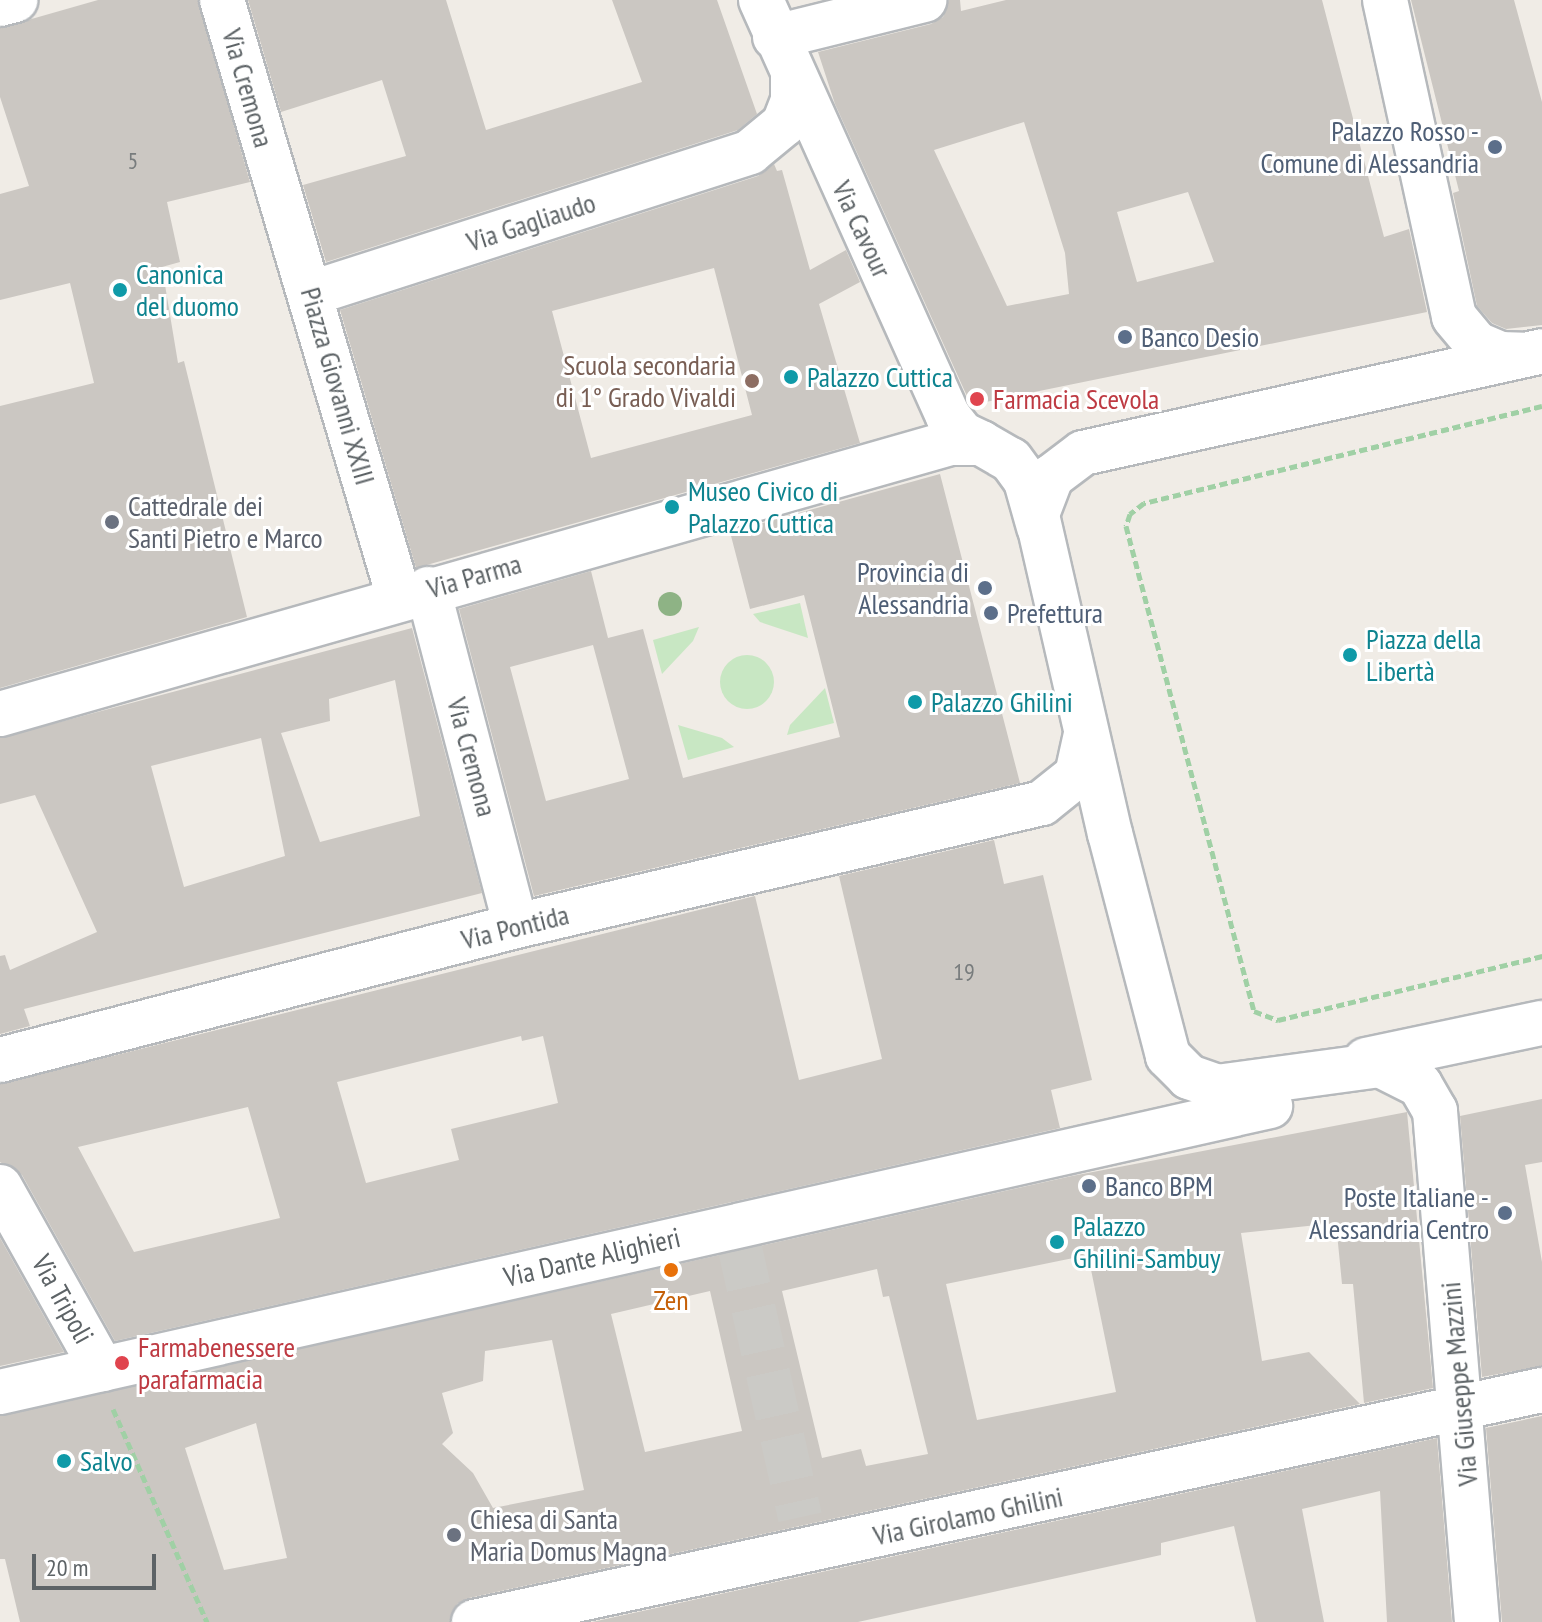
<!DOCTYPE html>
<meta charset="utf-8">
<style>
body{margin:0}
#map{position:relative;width:1542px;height:1622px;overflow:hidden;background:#f0ece6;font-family:"PT Sans Narrow",sans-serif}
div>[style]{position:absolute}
.green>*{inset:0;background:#c8e7c3}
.round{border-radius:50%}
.building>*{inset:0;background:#cbc7c2}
.street-tunnel>*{height:44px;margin-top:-22px;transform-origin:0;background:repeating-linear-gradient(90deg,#cbcac6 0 44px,transparent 0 66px)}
.path>*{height:5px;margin-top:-2.5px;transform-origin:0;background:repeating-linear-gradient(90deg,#a0d0a5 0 8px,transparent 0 12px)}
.roads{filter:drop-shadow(2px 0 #b6b9bc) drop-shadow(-2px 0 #b6b9bc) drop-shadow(0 2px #b6b9bc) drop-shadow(0 -2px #b6b9bc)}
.street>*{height:44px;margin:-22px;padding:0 22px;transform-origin:22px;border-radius:22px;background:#fff}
.trees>*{width:24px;height:24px;margin:-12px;border-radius:50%;background:#8eb385}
.dots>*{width:22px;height:22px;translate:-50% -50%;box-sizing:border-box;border:4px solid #fff;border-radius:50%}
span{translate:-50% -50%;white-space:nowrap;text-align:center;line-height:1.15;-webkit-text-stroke:6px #fff;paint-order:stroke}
.number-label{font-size:24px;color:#787c7d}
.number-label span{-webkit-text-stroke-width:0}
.street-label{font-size:28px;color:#5d6366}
.service-label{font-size:28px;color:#4e5e75}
.right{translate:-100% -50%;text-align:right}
.left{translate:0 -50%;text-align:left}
.culture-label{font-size:28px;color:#0d838f}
.education-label{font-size:28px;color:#785e54}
.health-label{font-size:28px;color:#be3a42}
.worship-label{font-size:28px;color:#5b616d}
.food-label{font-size:28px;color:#c56008}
.scale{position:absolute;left:32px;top:1554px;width:124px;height:36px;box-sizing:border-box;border:4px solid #5d6366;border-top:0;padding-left:10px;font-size:24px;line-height:28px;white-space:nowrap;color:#5d6366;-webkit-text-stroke:6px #fff;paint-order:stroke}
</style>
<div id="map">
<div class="green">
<div style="clip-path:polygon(800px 603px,808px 638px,760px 622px,753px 614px)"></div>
<div style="clip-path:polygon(699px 627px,693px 641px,662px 674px,653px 640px)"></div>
<div class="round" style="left:720px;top:655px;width:54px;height:54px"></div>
<div style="clip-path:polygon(825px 688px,834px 723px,787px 735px,790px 725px)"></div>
<div style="clip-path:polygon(678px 725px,722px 738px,734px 747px,688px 760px)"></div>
</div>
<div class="building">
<div style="clip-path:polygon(98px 0,198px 0,250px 182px,167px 202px,180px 262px,162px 267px,178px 363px,184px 361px,247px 617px,0 688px,0 406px,94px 383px,70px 283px,0 300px,0 194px,29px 186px,0 97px,0 28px)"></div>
<div style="clip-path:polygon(248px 0,446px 0,486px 130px,642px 82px,612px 0,717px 0,757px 114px,738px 130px,326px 262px,303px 185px,406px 156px,382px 80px,281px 112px)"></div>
<div style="clip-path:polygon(evenodd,949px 0,960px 0,961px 11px,1006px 0,1322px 0,1384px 237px,1409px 229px,1427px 312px,971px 405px,835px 104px,818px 52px,931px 24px,943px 17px,949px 0,1024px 122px,1065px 253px,1069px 294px,1007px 306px,934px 150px,1024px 122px,949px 0,1188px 192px,1214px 262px,1137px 282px,1117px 212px,1188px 192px)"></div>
<div style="clip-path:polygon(1411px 0,1514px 0,1542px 102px,1542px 325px,1506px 329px,1492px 323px,1477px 306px,1453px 193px,1459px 191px)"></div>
<div style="clip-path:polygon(evenodd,774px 164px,777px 171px,782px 170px,810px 270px,846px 250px,860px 282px,819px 304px,860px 443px,416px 568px,340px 310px,758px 176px,774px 164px,714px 268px,752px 415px,591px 458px,552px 311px,714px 268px)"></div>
<div style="clip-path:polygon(evenodd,940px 474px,1020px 783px,534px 896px,459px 609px,591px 571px,608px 638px,643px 629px,683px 778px,840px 737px,804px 595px,750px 609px,730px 532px,940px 474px,593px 645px,629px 779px,546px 801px,510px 667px,593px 645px)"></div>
<div style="clip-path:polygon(evenodd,412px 628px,482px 893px,24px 1009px,30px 1026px,0 1034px,0 956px,5px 955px,10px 970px,97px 932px,35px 795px,0 804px,0 738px,412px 628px,395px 680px,420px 816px,320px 842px,281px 733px,330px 721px,329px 699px,395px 680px,412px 628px,261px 738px,285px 856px,184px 887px,151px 766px,261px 738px)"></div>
<div style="clip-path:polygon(evenodd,994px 840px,1004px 884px,1043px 875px,1092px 1080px,1051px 1090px,1060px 1128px,115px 1341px,22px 1175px,0 1162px,0 1084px,755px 896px,799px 1080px,882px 1059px,839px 876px,994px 840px,521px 1036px,522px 1041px,543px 1036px,558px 1103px,451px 1129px,459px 1160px,366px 1183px,337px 1082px,521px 1036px,994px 840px,248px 1107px,280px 1218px,134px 1252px,78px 1147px,248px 1107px)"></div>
<div style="clip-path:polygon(1542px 1099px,1542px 1162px,1525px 1165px,1542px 1262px,1542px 1366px,1482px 1377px,1460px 1116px)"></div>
<div style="clip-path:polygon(evenodd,1407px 1112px,1433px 1388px,1364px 1403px,1353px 1284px,1342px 1284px,1336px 1223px,1241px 1233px,1262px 1361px,1309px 1352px,1360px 1404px,469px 1598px,457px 1604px,450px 1622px,20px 1622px,5px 1559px,0 1559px,0 1416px,1072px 1176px,1407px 1112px,1088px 1255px,1116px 1392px,977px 1420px,946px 1284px,1088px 1255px,1407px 1112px,877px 1269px,883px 1297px,889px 1296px,928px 1454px,866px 1466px,861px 1449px,822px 1458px,782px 1291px,877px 1269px,1407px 1112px,710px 1291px,742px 1431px,645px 1452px,611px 1314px,710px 1291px,1407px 1112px,552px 1340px,584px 1490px,493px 1508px,473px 1473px,442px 1444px,453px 1433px,442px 1393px,483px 1381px,485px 1351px,552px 1340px,1407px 1112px,256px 1423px,287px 1558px,224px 1570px,185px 1448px,256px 1423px)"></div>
<div style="clip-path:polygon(0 1238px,64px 1352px,0 1366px)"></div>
<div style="clip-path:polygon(1542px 1416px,1542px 1622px,1502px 1622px,1486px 1428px)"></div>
<div style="clip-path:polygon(1437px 1438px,1452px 1622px,1387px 1622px,1380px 1491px,1302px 1509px,1324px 1622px,1256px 1622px,1234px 1526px,1161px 1543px,1161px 1555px,858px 1622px,592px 1622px)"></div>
</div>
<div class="street-tunnel">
<div style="left:739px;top:1244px;width:280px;rotate:77.4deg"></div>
</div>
<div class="path">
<div style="left:1542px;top:406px;width:410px;rotate:166.3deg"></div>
<div style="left:1144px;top:503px;width:18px;rotate:142deg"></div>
<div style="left:1130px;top:514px;width:13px;rotate:108deg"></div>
<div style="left:1126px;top:526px;width:502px;rotate:75.22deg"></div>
<div style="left:1254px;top:1011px;width:26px;rotate:21deg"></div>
<div style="left:1278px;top:1020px;width:272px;rotate:-13.6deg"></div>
<div style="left:113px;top:1409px;width:233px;rotate:66.2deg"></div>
</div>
<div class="roads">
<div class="street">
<div style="left:222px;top:0;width:623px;rotate:73.49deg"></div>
<div style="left:761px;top:0;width:456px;rotate:65.8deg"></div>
<div style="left:948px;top:416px;width:23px;rotate:52deg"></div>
<div style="left:962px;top:434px;width:21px;rotate:25deg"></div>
<div style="left:1385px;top:0;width:324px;rotate:77.7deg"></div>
<div style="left:1454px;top:317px;width:35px;rotate:50deg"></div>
<div style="left:1477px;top:344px;width:25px;rotate:23deg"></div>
<div style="left:1500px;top:354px;width:24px;rotate:2deg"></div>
<div style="left:0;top:4px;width:16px;rotate:-15deg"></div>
<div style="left:775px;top:37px;width:154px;rotate:-13.9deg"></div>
<div style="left:312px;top:293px;width:460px;rotate:-17.8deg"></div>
<div style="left:750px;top:152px;width:44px;rotate:-39.5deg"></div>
<div style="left:784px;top:124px;width:25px;rotate:-69deg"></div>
<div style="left:793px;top:101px;width:25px;rotate:-90deg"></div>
<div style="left:428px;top:589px;width:348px;rotate:75.4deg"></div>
<div style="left:0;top:714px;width:988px;rotate:-15.92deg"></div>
<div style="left:950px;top:443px;width:31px"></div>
<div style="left:981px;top:443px;width:34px;rotate:30deg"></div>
<div style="left:1011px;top:460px;width:26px;rotate:54deg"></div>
<div style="left:1026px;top:481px;width:48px;rotate:74.2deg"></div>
<div style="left:0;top:1060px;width:533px;rotate:-14.56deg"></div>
<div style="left:516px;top:926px;width:540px;rotate:-13.16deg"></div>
<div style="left:1042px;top:803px;width:45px;rotate:-38.7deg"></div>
<div style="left:1077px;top:775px;width:42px;rotate:-77.6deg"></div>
<div style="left:1366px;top:1060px;width:180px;rotate:-11.9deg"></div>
<div style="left:0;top:1187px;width:209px;rotate:60.7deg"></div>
<div style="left:0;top:1392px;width:1302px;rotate:-12.69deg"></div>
<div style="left:474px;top:1622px;width:1093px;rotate:-12.26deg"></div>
<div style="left:1477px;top:1622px;width:513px;rotate:-94.7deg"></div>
<div style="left:1435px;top:1111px;width:30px;rotate:-120deg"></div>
<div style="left:1420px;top:1085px;width:45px;rotate:-153.4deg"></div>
<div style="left:1380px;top:1065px;width:163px;rotate:172.3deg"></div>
<div style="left:1218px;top:1087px;width:31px;rotate:-161deg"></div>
<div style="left:1189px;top:1077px;width:30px;rotate:-135deg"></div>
<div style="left:1168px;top:1056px;width:229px;rotate:-104.6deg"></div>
<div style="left:1110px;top:834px;width:328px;rotate:-102.9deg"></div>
<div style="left:1037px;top:514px;width:40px;rotate:-69deg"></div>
<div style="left:1051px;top:477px;width:40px;rotate:-37deg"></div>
<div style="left:1083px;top:453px;width:470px;rotate:-12.5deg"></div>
</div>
</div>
<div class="trees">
<div style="left:670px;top:604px"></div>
</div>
<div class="dots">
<div style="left:1495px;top:147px;background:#5c6f8a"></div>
<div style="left:120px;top:290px;background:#0f9aa8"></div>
<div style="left:1125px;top:337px;background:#5c6f8a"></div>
<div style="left:791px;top:377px;background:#0f9aa8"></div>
<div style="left:752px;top:381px;background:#8d6e63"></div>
<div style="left:977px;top:399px;background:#e0444e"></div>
<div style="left:672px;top:507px;background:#0f9aa8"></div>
<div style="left:112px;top:522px;background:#6b7280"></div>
<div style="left:985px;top:588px;background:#5c6f8a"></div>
<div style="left:991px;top:613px;background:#5c6f8a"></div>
<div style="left:1350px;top:655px;background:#0f9aa8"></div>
<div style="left:915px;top:702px;background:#0f9aa8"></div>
<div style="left:1089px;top:1186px;background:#5c6f8a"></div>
<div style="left:1505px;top:1213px;background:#5c6f8a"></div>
<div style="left:1057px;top:1242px;background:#0f9aa8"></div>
<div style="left:671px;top:1270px;background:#e8710a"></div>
<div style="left:122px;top:1363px;background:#e0444e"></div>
<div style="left:64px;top:1461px;background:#0f9aa8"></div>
<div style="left:454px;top:1535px;background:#6b7280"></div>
</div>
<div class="number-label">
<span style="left:133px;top:161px">5</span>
<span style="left:964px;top:972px">19</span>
</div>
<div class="street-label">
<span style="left:248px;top:88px;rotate:74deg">Via Cremona</span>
<span style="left:531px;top:222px;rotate:-18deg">Via Gagliaudo</span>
<span style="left:862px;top:229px;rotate:65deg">Via Cavour</span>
<span style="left:338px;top:386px;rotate:74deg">Piazza Giovanni XXIII</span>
<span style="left:474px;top:576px;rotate:-16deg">Via Parma</span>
<span style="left:472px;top:757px;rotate:75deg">Via Cremona</span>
<span style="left:515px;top:927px;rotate:-14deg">Via Pontida</span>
<span style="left:592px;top:1257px;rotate:-13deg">Via Dante Alighieri</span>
<span style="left:63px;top:1299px;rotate:61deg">Via Tripoli</span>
<span style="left:1459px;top:1384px;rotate:-95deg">Via Giuseppe Mazzini</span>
<span style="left:968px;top:1516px;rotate:-12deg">Via Girolamo Ghilini</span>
</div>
<div class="service-label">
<span class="right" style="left:1479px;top:147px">Palazzo Rosso -<br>Comune di Alessandria</span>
<span class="left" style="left:1141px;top:337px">Banco Desio</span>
<span class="right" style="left:969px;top:588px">Provincia di<br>Alessandria</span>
<span class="left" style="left:1007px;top:613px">Prefettura</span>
<span class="left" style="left:1105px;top:1186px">Banco BPM</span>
<span class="right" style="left:1489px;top:1213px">Poste Italiane -<br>Alessandria Centro</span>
</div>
<div class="culture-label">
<span class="left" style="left:136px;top:290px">Canonica<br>del duomo</span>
<span class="left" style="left:807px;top:377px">Palazzo Cuttica</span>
<span class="left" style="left:688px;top:507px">Museo Civico di<br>Palazzo Cuttica</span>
<span class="left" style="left:1366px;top:655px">Piazza della<br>Libertà</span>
<span class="left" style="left:931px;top:702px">Palazzo Ghilini</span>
<span class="left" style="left:1073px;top:1242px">Palazzo<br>Ghilini-Sambuy</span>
<span class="left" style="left:80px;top:1461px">Salvo</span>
</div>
<div class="education-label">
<span class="right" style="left:736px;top:381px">Scuola secondaria<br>di 1° Grado Vivaldi</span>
</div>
<div class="health-label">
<span class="left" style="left:993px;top:399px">Farmacia Scevola</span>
<span class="left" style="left:138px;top:1363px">Farmabenessere<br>parafarmacia</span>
</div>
<div class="worship-label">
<span class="left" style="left:128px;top:522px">Cattedrale dei<br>Santi Pietro e Marco</span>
<span class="left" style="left:470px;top:1535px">Chiesa di Santa<br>Maria Domus Magna</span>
</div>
<div class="food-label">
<span style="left:671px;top:1300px">Zen</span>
</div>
<div class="scale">20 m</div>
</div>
